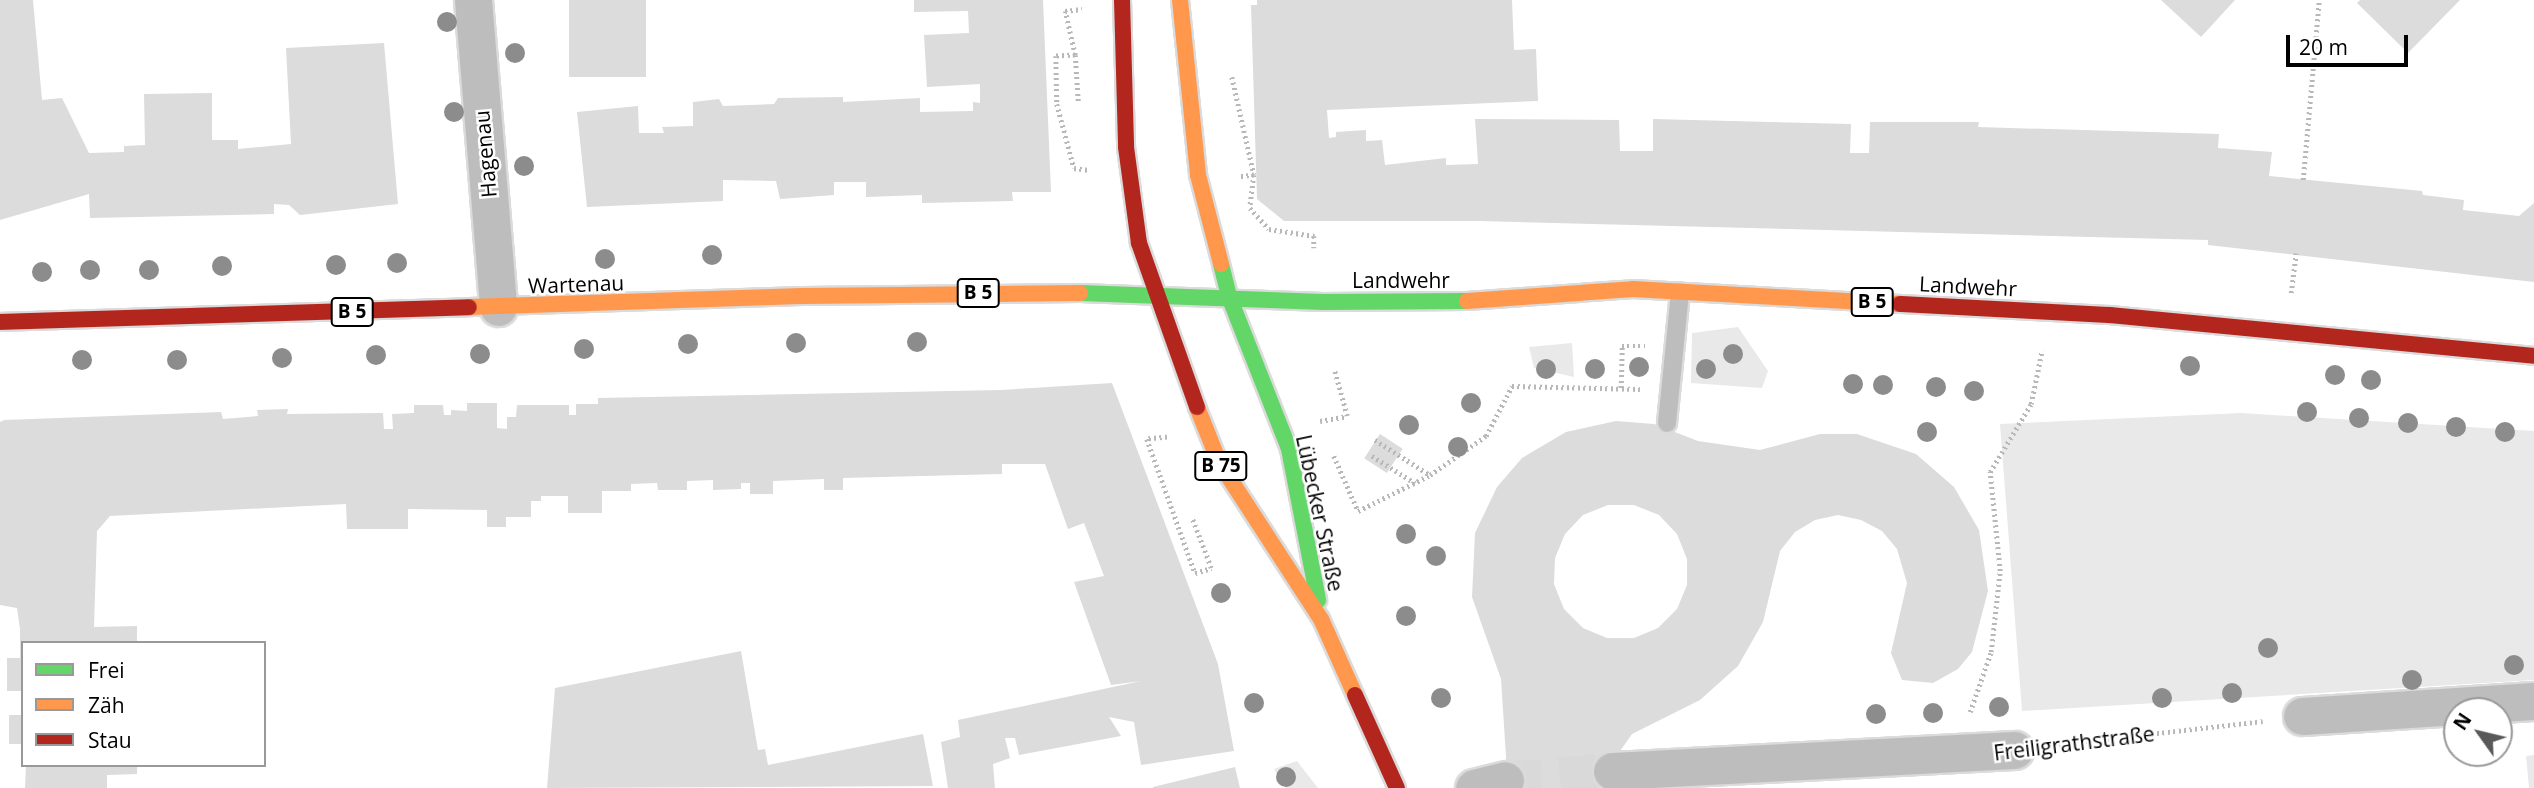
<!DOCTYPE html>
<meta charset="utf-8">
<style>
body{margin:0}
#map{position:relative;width:2534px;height:788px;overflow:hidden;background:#fff;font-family:"Open Sans",sans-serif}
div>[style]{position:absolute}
.green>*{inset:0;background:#e9e9e9}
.building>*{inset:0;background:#dcdcdc;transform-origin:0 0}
.street-tunnel>*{height:37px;margin-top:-18.5px;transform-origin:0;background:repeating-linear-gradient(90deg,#d9d9d9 0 37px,transparent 0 55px)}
.path>*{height:4.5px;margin-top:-2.25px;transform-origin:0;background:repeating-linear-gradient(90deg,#b8b8b8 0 2px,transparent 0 5.5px)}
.roads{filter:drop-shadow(2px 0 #dbdbdb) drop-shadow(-2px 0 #dbdbdb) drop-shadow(0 2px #dbdbdb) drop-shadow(0 -2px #dbdbdb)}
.lane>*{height:18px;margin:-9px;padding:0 9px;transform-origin:9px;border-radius:9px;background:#bdbdbd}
.street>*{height:37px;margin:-18.5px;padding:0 18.5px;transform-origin:18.5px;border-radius:18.5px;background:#bdbdbd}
.fast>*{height:16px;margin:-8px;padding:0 8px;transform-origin:8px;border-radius:8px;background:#63d668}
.slow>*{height:16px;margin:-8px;padding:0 8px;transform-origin:8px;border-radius:8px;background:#ff974d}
.jam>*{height:16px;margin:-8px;padding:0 8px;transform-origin:8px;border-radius:8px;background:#b3261e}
.trees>*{width:20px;height:20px;margin:-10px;border-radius:50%;background:#8c8c8c}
span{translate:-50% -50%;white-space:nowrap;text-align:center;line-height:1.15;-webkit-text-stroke:5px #fff;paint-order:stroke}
.shield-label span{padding:2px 5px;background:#fff;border:2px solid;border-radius:5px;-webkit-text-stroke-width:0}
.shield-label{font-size:19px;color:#000;font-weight:700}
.street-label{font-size:21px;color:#000}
.legend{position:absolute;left:21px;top:641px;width:245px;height:126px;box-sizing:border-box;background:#fff;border:2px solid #999;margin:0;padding:9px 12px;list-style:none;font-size:21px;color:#000}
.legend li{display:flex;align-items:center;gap:14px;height:35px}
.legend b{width:35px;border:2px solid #999}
.north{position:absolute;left:2443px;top:697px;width:70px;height:70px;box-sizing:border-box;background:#fff;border:2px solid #999;border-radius:50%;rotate:304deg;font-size:19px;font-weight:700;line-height:28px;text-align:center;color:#000}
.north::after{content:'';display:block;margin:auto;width:24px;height:32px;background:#595959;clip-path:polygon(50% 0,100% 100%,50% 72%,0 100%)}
.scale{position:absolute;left:2286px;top:35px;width:122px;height:32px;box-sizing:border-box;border:4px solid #000;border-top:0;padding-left:9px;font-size:21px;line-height:24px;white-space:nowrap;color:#000;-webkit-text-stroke:5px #fff;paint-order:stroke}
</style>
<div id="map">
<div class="green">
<div style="clip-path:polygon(1738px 327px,1768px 371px,1762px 388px,1691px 383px,1692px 333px)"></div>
<div style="clip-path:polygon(1572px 343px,1574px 377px,1534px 368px,1529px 347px)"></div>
<div style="clip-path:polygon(2241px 413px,2534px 431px,2534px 680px,2022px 711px,2000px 424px)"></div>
<div style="clip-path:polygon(2534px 755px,2534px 788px,2529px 788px,2526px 756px)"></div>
<div style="clip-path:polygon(1297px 761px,1318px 788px,1286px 788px,1274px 769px)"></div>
</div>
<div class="building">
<div style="clip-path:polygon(0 0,33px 0,42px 100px,62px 98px,89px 153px,124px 152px,124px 146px,145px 145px,144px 94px,212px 93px,212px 140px,238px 140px,238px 149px,291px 144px,286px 48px,384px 43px,398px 204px,300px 215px,289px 205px,274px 204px,274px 214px,90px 218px,89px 194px,0 220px)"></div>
<div style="left:569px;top:0;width:77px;height:77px"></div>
<div style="clip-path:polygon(914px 0,1043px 0,1051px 192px,1012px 192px,1013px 201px,922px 203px,922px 195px,866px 197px,866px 182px,834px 182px,834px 195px,780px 199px,776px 181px,723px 180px,723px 201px,587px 207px,577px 112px,638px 106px,639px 133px,664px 133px,662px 127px,693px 126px,693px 102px,719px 99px,723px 106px,774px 104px,778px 98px,843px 97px,843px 102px,920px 98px,920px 112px,973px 111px,973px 102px,980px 103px,980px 84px,927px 87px,924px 35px,969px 33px,968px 11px,914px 12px)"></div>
<div style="clip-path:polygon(1257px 0,1512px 0,1514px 50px,1536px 49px,1538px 101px,1327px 110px,1329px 138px,1336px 137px,1336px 132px,1366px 130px,1366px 141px,1382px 140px,1385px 165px,1446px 158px,1446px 165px,1478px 164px,1475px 119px,1619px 120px,1620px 151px,1653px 151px,1653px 119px,1851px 124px,1850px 153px,1869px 153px,1870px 122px,1979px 122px,1978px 127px,2219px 134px,2218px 148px,2272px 152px,2269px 176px,2422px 191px,2423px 195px,2464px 200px,2463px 210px,2519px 216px,2534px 203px,2534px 282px,2208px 245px,2208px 240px,1480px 221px,1284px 221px,1257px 199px,1251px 5px,1257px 5px)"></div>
<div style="clip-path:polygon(2161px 0,2235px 0,2201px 37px)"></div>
<div style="clip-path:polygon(2360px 0,2460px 0,2408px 53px,2357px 3px)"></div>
<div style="clip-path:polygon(1112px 383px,1218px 664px,1234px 751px,1141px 765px,1134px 722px,1109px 717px,1121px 736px,1019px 755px,1015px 738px,1005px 738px,1010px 758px,993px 764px,995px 788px,948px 788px,941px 742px,960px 737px,958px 720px,1141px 681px,1111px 685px,1074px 582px,1104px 576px,1084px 523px,1068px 529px,1045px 464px,1002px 464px,1002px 474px,843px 478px,843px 490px,824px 490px,824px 479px,773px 481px,773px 494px,750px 494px,750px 483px,741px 483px,741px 489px,713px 490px,713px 480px,687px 481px,687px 490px,658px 490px,657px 483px,631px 484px,631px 491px,602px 491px,602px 513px,568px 513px,568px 496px,541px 496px,541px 501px,531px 501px,531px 517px,506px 517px,506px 527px,487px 527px,487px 510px,408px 509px,408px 529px,347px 529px,346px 504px,110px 516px,97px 531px,94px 627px,137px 626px,137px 643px,23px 643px,23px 691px,7px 691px,7px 658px,20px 658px,20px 629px,17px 608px,0 605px,0 422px,4px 420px,221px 412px,223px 419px,258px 416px,257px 410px,288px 409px,287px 414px,383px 413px,384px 429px,393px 429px,392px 414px,414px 413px,414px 405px,443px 405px,444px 415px,451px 415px,451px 410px,467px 411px,467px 403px,497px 403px,497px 428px,507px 429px,507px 417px,516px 417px,517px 405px,569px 405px,569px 415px,576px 415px,576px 404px,598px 404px,598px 398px,1001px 390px)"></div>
<div style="clip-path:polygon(evenodd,1616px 421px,1654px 424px,1698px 441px,1760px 450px,1820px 434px,1857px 434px,1916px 454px,1954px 487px,1979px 530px,1988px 591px,1972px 652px,1958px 669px,1933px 683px,1902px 680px,1891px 653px,1907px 583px,1897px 549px,1882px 531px,1861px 520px,1838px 515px,1815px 520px,1795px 532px,1780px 551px,1763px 622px,1738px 666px,1700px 700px,1632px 734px,1616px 757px,1612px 788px,1508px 788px,1501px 679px,1472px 597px,1475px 533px,1497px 487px,1522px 458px,1566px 432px,1616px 421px,1608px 505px,1634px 505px,1659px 515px,1677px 534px,1687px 559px,1687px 585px,1677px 609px,1658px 628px,1634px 638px,1607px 638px,1583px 628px,1564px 609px,1554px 584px,1555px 558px,1565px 534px,1583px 515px,1608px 505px)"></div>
<div style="left:1380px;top:434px;width:27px;height:29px;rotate:33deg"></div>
<div style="clip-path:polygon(741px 651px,758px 750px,765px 749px,768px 765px,923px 734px,933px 786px,547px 788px,555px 688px)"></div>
<div style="left:9px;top:715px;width:14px;height:29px"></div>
<div style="clip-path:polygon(26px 765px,137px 765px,137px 774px,107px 775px,107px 788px,25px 788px)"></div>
<div style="clip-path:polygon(1235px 767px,1240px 788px,1153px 788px,1153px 787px)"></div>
</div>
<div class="street-tunnel">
<div style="left:1505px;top:780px;width:107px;rotate:-4.8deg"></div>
</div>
<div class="path">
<div style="left:1075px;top:55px;width:45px;rotate:-102.8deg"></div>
<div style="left:1065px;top:11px;width:17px;rotate:-7deg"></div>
<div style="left:1232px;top:77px;width:100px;rotate:77.3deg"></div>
<div style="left:1254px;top:175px;width:16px;rotate:173deg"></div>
<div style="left:1078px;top:101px;width:46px;rotate:-93.7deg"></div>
<div style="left:1075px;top:55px;width:19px;rotate:177deg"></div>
<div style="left:1056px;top:56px;width:48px;rotate:88.8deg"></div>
<div style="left:1057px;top:104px;width:66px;rotate:75.1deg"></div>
<div style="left:1074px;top:168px;width:15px;rotate:8deg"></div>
<div style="left:1254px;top:175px;width:33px;rotate:97deg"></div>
<div style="left:1250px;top:208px;width:28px;rotate:48deg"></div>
<div style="left:1269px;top:229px;width:46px;rotate:8.8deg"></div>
<div style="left:1314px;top:236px;width:12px;rotate:90deg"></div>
<div style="left:2303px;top:180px;width:181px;rotate:-84.9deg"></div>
<div style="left:2291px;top:293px;width:40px;rotate:-82.9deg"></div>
<div style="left:1621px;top:388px;width:42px;rotate:-88.6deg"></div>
<div style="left:1622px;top:346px;width:23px"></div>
<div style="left:1320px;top:421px;width:27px;rotate:-10deg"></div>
<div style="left:1347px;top:416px;width:49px;rotate:-105.5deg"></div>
<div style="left:1167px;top:437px;width:20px;rotate:174deg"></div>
<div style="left:1147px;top:439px;width:142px;rotate:70.3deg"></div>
<div style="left:1195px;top:573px;width:17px;rotate:-17deg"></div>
<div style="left:1211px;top:568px;width:53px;rotate:-110.8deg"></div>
<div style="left:1375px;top:440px;width:65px;rotate:32.5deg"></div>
<div style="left:1334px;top:456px;width:60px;rotate:66.4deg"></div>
<div style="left:1358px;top:511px;width:80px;rotate:-26.6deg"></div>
<div style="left:1430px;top:475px;width:68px;rotate:-34.9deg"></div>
<div style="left:1486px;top:436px;width:56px;rotate:-62.5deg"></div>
<div style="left:1512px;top:386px;width:128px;rotate:1.3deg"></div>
<div style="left:1372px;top:456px;width:51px;rotate:32.1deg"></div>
<div style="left:1970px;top:712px;width:64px;rotate:-70.7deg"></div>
<div style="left:1991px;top:652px;width:81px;rotate:-83.7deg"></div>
<div style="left:2000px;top:571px;width:100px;rotate:-95.8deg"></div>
<div style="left:1990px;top:472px;width:79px;rotate:-58.9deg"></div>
<div style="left:2031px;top:404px;width:55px;rotate:-78.5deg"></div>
<div style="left:2053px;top:745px;width:211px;rotate:-6.5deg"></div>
</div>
<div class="roads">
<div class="lane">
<div style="left:1667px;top:423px;width:131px;rotate:-84.3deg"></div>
</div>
<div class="street">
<div style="left:473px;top:0;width:308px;rotate:85.3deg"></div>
<div style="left:2302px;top:716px;width:232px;rotate:-3.7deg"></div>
<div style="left:1612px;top:771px;width:403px;rotate:-3deg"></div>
<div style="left:1474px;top:788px;width:32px;rotate:-14deg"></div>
</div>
<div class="fast">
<div style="left:1221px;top:264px;width:36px;rotate:76deg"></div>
<div style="left:1230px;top:299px;width:161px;rotate:68.5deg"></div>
<div style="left:1289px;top:449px;width:154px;rotate:79.1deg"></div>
<div style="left:1080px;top:293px;width:243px;rotate:2.1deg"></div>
<div style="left:1323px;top:302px;width:144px;rotate:-0.4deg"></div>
</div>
<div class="slow">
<div style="left:1180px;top:0;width:176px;rotate:84.1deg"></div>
<div style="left:1198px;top:175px;width:92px;rotate:75.5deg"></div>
<div style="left:1467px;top:301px;width:166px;rotate:-4.1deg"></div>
<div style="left:1633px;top:289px;width:267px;rotate:3.2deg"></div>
<div style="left:469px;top:307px;width:333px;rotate:-1.9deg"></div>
<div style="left:802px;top:296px;width:278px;rotate:-0.6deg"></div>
<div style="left:1197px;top:407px;width:59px;rotate:68.2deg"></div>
<div style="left:1219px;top:462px;width:187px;rotate:57deg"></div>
<div style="left:1321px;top:619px;width:83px;rotate:65.9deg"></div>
</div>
<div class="jam">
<div style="left:1122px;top:0;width:147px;rotate:88.4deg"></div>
<div style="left:1126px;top:147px;width:97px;rotate:82.3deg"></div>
<div style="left:1139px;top:243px;width:174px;rotate:70.5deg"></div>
<div style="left:1900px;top:304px;width:210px;rotate:3deg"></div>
<div style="left:2110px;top:315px;width:426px;rotate:5.5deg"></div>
<div style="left:0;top:322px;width:469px;rotate:-1.8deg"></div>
<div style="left:1355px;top:695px;width:102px;rotate:65.7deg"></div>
</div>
</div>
<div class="trees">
<div style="left:447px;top:22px"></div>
<div style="left:515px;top:53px"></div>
<div style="left:454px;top:112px"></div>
<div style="left:524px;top:166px"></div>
<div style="left:712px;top:255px"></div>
<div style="left:605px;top:259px"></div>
<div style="left:397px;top:263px"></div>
<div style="left:336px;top:265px"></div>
<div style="left:222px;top:266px"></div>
<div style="left:90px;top:270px"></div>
<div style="left:149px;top:270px"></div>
<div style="left:42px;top:272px"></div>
<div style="left:917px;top:342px"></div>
<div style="left:796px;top:343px"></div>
<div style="left:688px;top:344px"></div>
<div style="left:584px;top:349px"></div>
<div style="left:480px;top:354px"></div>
<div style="left:1733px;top:354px"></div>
<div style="left:376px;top:355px"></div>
<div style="left:282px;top:358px"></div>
<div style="left:82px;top:360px"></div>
<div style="left:177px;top:360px"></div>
<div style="left:2190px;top:366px"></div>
<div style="left:1639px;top:367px"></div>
<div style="left:1546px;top:369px"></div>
<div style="left:1595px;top:369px"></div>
<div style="left:1706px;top:369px"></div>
<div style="left:2335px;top:375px"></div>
<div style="left:2371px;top:380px"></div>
<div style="left:1853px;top:384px"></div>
<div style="left:1883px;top:385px"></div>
<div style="left:1936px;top:387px"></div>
<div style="left:1974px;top:391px"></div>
<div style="left:1471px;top:403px"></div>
<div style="left:2307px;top:412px"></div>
<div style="left:2359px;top:418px"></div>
<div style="left:2408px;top:423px"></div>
<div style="left:1409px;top:425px"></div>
<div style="left:2456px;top:427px"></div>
<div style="left:1927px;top:432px"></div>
<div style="left:2505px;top:432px"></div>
<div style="left:1458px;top:447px"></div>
<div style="left:1406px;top:534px"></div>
<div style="left:1436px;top:556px"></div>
<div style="left:1221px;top:593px"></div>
<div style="left:1406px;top:616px"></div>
<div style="left:2268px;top:648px"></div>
<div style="left:2514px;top:665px"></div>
<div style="left:2412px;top:680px"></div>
<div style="left:2232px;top:693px"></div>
<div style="left:1441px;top:698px"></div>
<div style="left:2162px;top:698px"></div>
<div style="left:1254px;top:703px"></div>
<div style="left:1999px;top:707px"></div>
<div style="left:1933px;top:713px"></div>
<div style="left:1876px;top:714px"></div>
<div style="left:1286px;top:777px"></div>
</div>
<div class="shield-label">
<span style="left:978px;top:293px">B 5</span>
<span style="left:1872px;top:302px">B 5</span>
<span style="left:352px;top:312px">B 5</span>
<span style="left:1221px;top:466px">B 75</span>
</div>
<div class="street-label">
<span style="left:485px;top:154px;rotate:-95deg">Hagenau</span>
<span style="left:1401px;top:280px">Landwehr</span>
<span style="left:576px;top:284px;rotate:-2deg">Wartenau</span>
<span style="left:1968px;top:286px;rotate:3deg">Landwehr</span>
<span style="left:1320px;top:513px;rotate:78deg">Lübecker Straße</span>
<span style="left:2074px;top:743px;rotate:-7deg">Freiligrathstraße</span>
</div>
<ul class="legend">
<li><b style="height:9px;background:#63d668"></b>Frei</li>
<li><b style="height:9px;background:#ff974d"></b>Zäh</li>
<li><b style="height:9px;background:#b3261e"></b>Stau</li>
</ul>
<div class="north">N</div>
<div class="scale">20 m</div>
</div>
